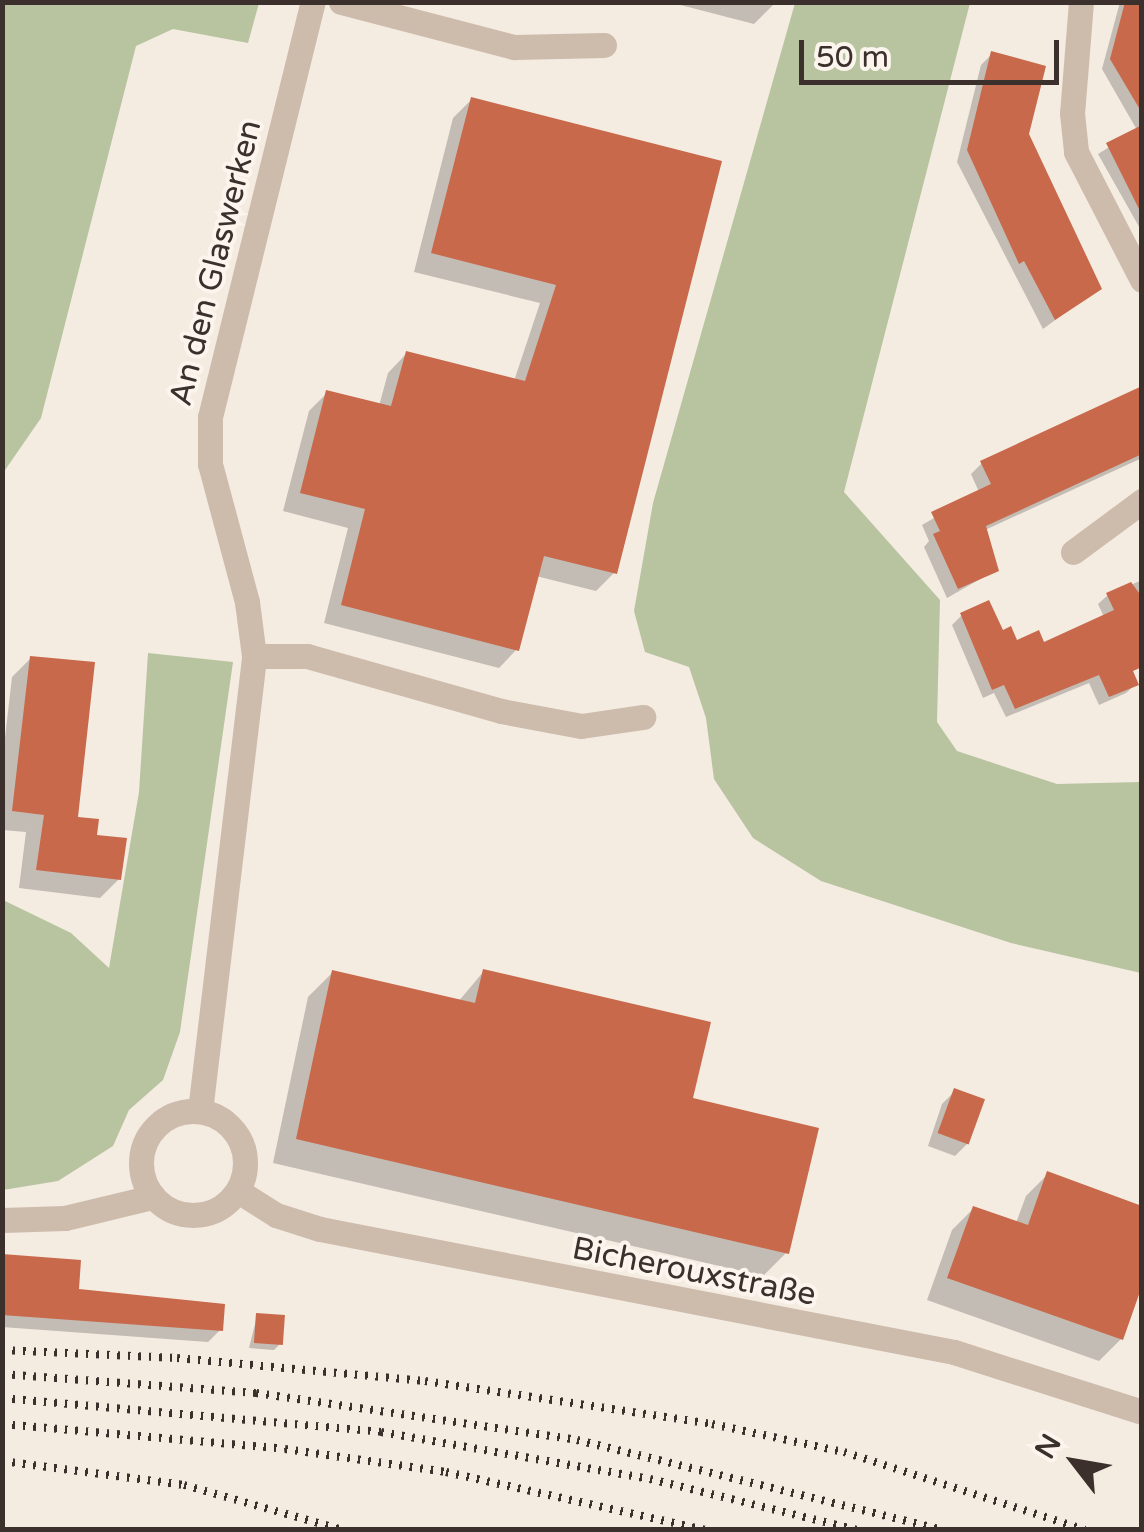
<!DOCTYPE html>
<meta charset="utf-8">
<style>
body{margin:0}
#map{position:relative;width:1144px;height:1532px;overflow:hidden;background:#f4ebe1;font-family:"Varela Round",sans-serif}
div>[style]{position:absolute}
.green>*{inset:0;background:#b8c4a0}
.shadow>*{inset:0;background:#0003}
.building>*{inset:0;background:#c8694b;transform-origin:0 0}
.minor>*{height:25px;margin:-12.5px;padding:0 12.5px;transform-origin:12.5px;border-radius:12.5px;background:#cdbbac}
.tertiary>*{height:25px;margin:-12.5px;padding:0 12.5px;transform-origin:12.5px;border-radius:12.5px;background:#cdbbac}
.tertiary>.ring{margin:-12.5px;padding:0;box-sizing:content-box;background:none;border:25px solid #cdbbac;border-radius:50%}
.rail>*{height:8px;margin-top:-4px;transform-origin:0;background:repeating-linear-gradient(90deg,#3b302b 0 2.5px,transparent 0 10.5px)}
span{translate:-50% -50%;white-space:nowrap;text-align:center;line-height:1.15;-webkit-text-stroke:8px #fbf5ee;paint-order:stroke}
.street-label{font-size:32px;color:#3b302b}
.frame{position:absolute;inset:0;border:5px solid #3b302b;pointer-events:none}
.north{position:absolute;left:1024px;top:1412px;width:100px;height:100px;-webkit-text-stroke:8px #fbf5ee;paint-order:stroke;rotate:301deg;font-size:28px;font-weight:700;line-height:40px;text-align:center;color:#3b302b}
.north::after{content:'';display:block;margin:auto;width:35px;height:45px;background:#3b302b;clip-path:polygon(50% 0,100% 100%,50% 72%,0 100%)}
.scale{position:absolute;left:799px;top:40px;width:260px;height:45px;box-sizing:border-box;border:5px solid #3b302b;border-top:0;padding-left:12px;font-size:30px;line-height:35px;white-space:nowrap;color:#3b302b;-webkit-text-stroke:8px #fbf5ee;paint-order:stroke}
</style>
<div id="map">
<div class="green">
<div style="clip-path:polygon(3px 2px,259px 3px,248px 43px,173px 29px,136px 46px,41px 418px,3px 473px)"></div>
<div style="clip-path:polygon(795px 3px,970px 3px,844px 492px,940px 600px,937px 722px,957px 751px,1057px 784px,1141px 782px,1141px 973px,1011px 943px,821px 881px,753px 838px,714px 779px,706px 718px,689px 667px,645px 652px,634px 611px,653px 503px)"></div>
<div style="clip-path:polygon(148px 653px,233px 662px,180px 1032px,163px 1080px,129px 1110px,113px 1146px,58px 1181px,3px 1190px,3px 900px,71px 933px,109px 968px,139px 792px)"></div>
</div>
<div class="shadow">
<div style="clip-path:polygon(669px 2px,776px 2px,754px 24px)"></div>
<div style="clip-path:polygon(1120px 2px,1142px 2px,1142px 232px,1098px 154px,1137px 130px,1102px 69px)"></div>
<div style="clip-path:polygon(992px 54px,1099px 288px,1043px 329px,957px 162px,981px 65px)"></div>
<div style="clip-path:polygon(471px 100px,719px 163px,614px 573px,596px 591px,536px 576px,517px 649px,499px 668px,324px 623px,348px 528px,283px 511px,309px 411px,327px 393px,379px 406px,388px 373px,406px 354px,514px 381px,540px 303px,414px 272px,453px 118px)"></div>
<div style="clip-path:polygon(1142px 389px,1142px 458px,985px 530px,996px 570px,947px 598px,924px 547px,929px 541px,922px 525px,979px 492px,971px 474px,982px 463px)"></div>
<div style="clip-path:polygon(1142px 580px,1142px 664px,1131px 672px,1136px 684px,1126px 693px,1099px 705px,1089px 683px,1006px 717px,994px 693px,983px 698px,952px 625px,962px 615px,1016px 643px,1043px 645px,1104px 617px,1098px 604px,1108px 595px)"></div>
<div style="clip-path:polygon(31px 658px,75px 819px,119px 879px,100px 898px,19px 888px,26px 832px,2px 830px,2px 764px,12px 677px)"></div>
<div style="clip-path:polygon(484px 971px,690px 1100px,787px 1252px,763px 1276px,273px 1163px,308px 997px,332px 973px,458px 1002px)"></div>
<div style="clip-path:polygon(955px 1091px,968px 1143px,955px 1156px,928px 1146px,942px 1104px)"></div>
<div style="clip-path:polygon(1048px 1174px,1121px 1339px,1099px 1361px,927px 1300px,952px 1230px,974px 1208px,1016px 1223px,1026px 1196px)"></div>
<div style="clip-path:polygon(2px 1256px,76px 1291px,220px 1330px,208px 1342px,2px 1327px)"></div>
<div style="clip-path:polygon(257px 1316px,280px 1344px,274px 1350px,249px 1348px)"></div>
</div>
<div class="building">
<div style="clip-path:polygon(1125px 2px,1142px 2px,1142px 113px,1110px 59px)"></div>
<div style="clip-path:polygon(991px 51px,1046px 66px,1029px 134px,1102px 289px,1055px 320px,1024px 261px,1019px 264px,967px 150px)"></div>
<div style="clip-path:polygon(471px 97px,722px 161px,617px 574px,544px 556px,519px 651px,341px 605px,365px 509px,300px 493px,326px 390px,391px 406px,406px 351px,525px 381px,556px 285px,431px 253px)"></div>
<div style="clip-path:polygon(1142px 125px,1142px 215px,1106px 143px)"></div>
<div style="clip-path:polygon(1142px 386px,1142px 454px,986px 526px,999px 571px,958px 589px,933px 534px,940px 531px,931px 512px,991px 484px,980px 461px)"></div>
<div style="clip-path:polygon(1131px 582px,1142px 597px,1142px 667px,1133px 671px,1139px 685px,1109px 697px,1099px 675px,1015px 709px,1004px 685px,992px 690px,960px 613px,989px 600px,1003px 630px,1011px 626px,1017px 640px,1039px 630px,1044px 642px,1114px 610px,1106px 593px)"></div>
<div style="clip-path:polygon(30px 656px,95px 662px,78px 817px,99px 819px,97px 835px,127px 838px,121px 880px,36px 870px,44px 815px,12px 811px)"></div>
<div style="clip-path:polygon(483px 969px,711px 1022px,693px 1098px,819px 1128px,789px 1254px,296px 1139px,332px 970px,475px 1003px)"></div>
<div style="left:954px;top:1088px;width:33px;height:48px;rotate:20deg"></div>
<div style="clip-path:polygon(1047px 1171px,1142px 1206px,1142px 1286px,1123px 1340px,947px 1278px,973px 1206px,1028px 1225px)"></div>
<div style="clip-path:polygon(2px 1254px,81px 1260px,79px 1289px,225px 1304px,223px 1331px,2px 1315px)"></div>
<div style="left:256px;top:1313px;width:29px;height:30px;rotate:4deg"></div>
</div>
<div class="minor">
<div style="left:341px;top:2px;width:179px;rotate:14.6deg"></div>
<div style="left:514px;top:47px;width:90px;rotate:-1.3deg"></div>
<div style="left:1081px;top:2px;width:111px;rotate:94.6deg"></div>
<div style="left:1072px;top:113px;width:39px;rotate:84deg"></div>
<div style="left:1076px;top:152px;width:144px;rotate:62.7deg"></div>
<div style="left:1073px;top:552px;width:86px;rotate:-36.5deg"></div>
<div style="left:254px;top:656px;width:53px"></div>
<div style="left:307px;top:656px;width:202px;rotate:15.8deg"></div>
<div style="left:501px;top:711px;width:81px;rotate:10.6deg"></div>
<div style="left:581px;top:726px;width:63px;rotate:-8.3deg"></div>
<div style="left:200px;top:1111px;width:458px;rotate:-83.2deg"></div>
<div style="left:254px;top:656px;width:54px;rotate:-97.4deg"></div>
<div style="left:247px;top:602px;width:143px;rotate:-105deg"></div>
<div style="left:210px;top:464px;width:47px;rotate:-90deg"></div>
<div style="left:210px;top:417px;width:428px;rotate:-76.1deg"></div>
</div>
<div class="tertiary">
<div class="ring" style="left:141px;top:1111px;width:79px;height:79px"></div>
<div style="left:238px;top:1191px;width:45px;rotate:32.3deg"></div>
<div style="left:276px;top:1215px;width:46px;rotate:17.7deg"></div>
<div style="left:320px;top:1229px;width:646px;rotate:10.98deg"></div>
<div style="left:954px;top:1352px;width:197px;rotate:17.7deg"></div>
<div style="left:2px;top:1220px;width:63px;rotate:-1.8deg"></div>
<div style="left:65px;top:1218px;width:89px;rotate:-13.6deg"></div>
</div>
<div class="rail">
<div style="left:2px;top:1350px;width:175px;rotate:2.6deg"></div>
<div style="left:177px;top:1358px;width:249px;rotate:5.3deg"></div>
<div style="left:425px;top:1381px;width:290px;rotate:8.5deg"></div>
<div style="left:712px;top:1424px;width:135px;rotate:12deg"></div>
<div style="left:844px;top:1452px;width:253px;rotate:17.9deg"></div>
<div style="left:2px;top:1374px;width:255px;rotate:4.3deg"></div>
<div style="left:256px;top:1393px;width:324px;rotate:8.3deg"></div>
<div style="left:577px;top:1440px;width:378px;rotate:13.8deg"></div>
<div style="left:2px;top:1398px;width:381px;rotate:5.1deg"></div>
<div style="left:381px;top:1432px;width:273px;rotate:9.9deg"></div>
<div style="left:650px;top:1479px;width:213px;rotate:13.8deg"></div>
<div style="left:2px;top:1424px;width:284px;rotate:5deg"></div>
<div style="left:285px;top:1449px;width:163px;rotate:8.1deg"></div>
<div style="left:446px;top:1472px;width:266px;rotate:12.6deg"></div>
<div style="left:2px;top:1461px;width:184px;rotate:7.5deg"></div>
<div style="left:184px;top:1485px;width:165px;rotate:15.8deg"></div>
</div>
<div class="street-label">
<span style="left:216px;top:263px;rotate:-76deg">An den Glaswerken</span>
<span style="left:694px;top:1272px;rotate:11deg">Bicherouxstraße</span>
</div>
<div class="frame"></div>
<div class="north">N</div>
<div class="scale">50 m</div>
</div>
